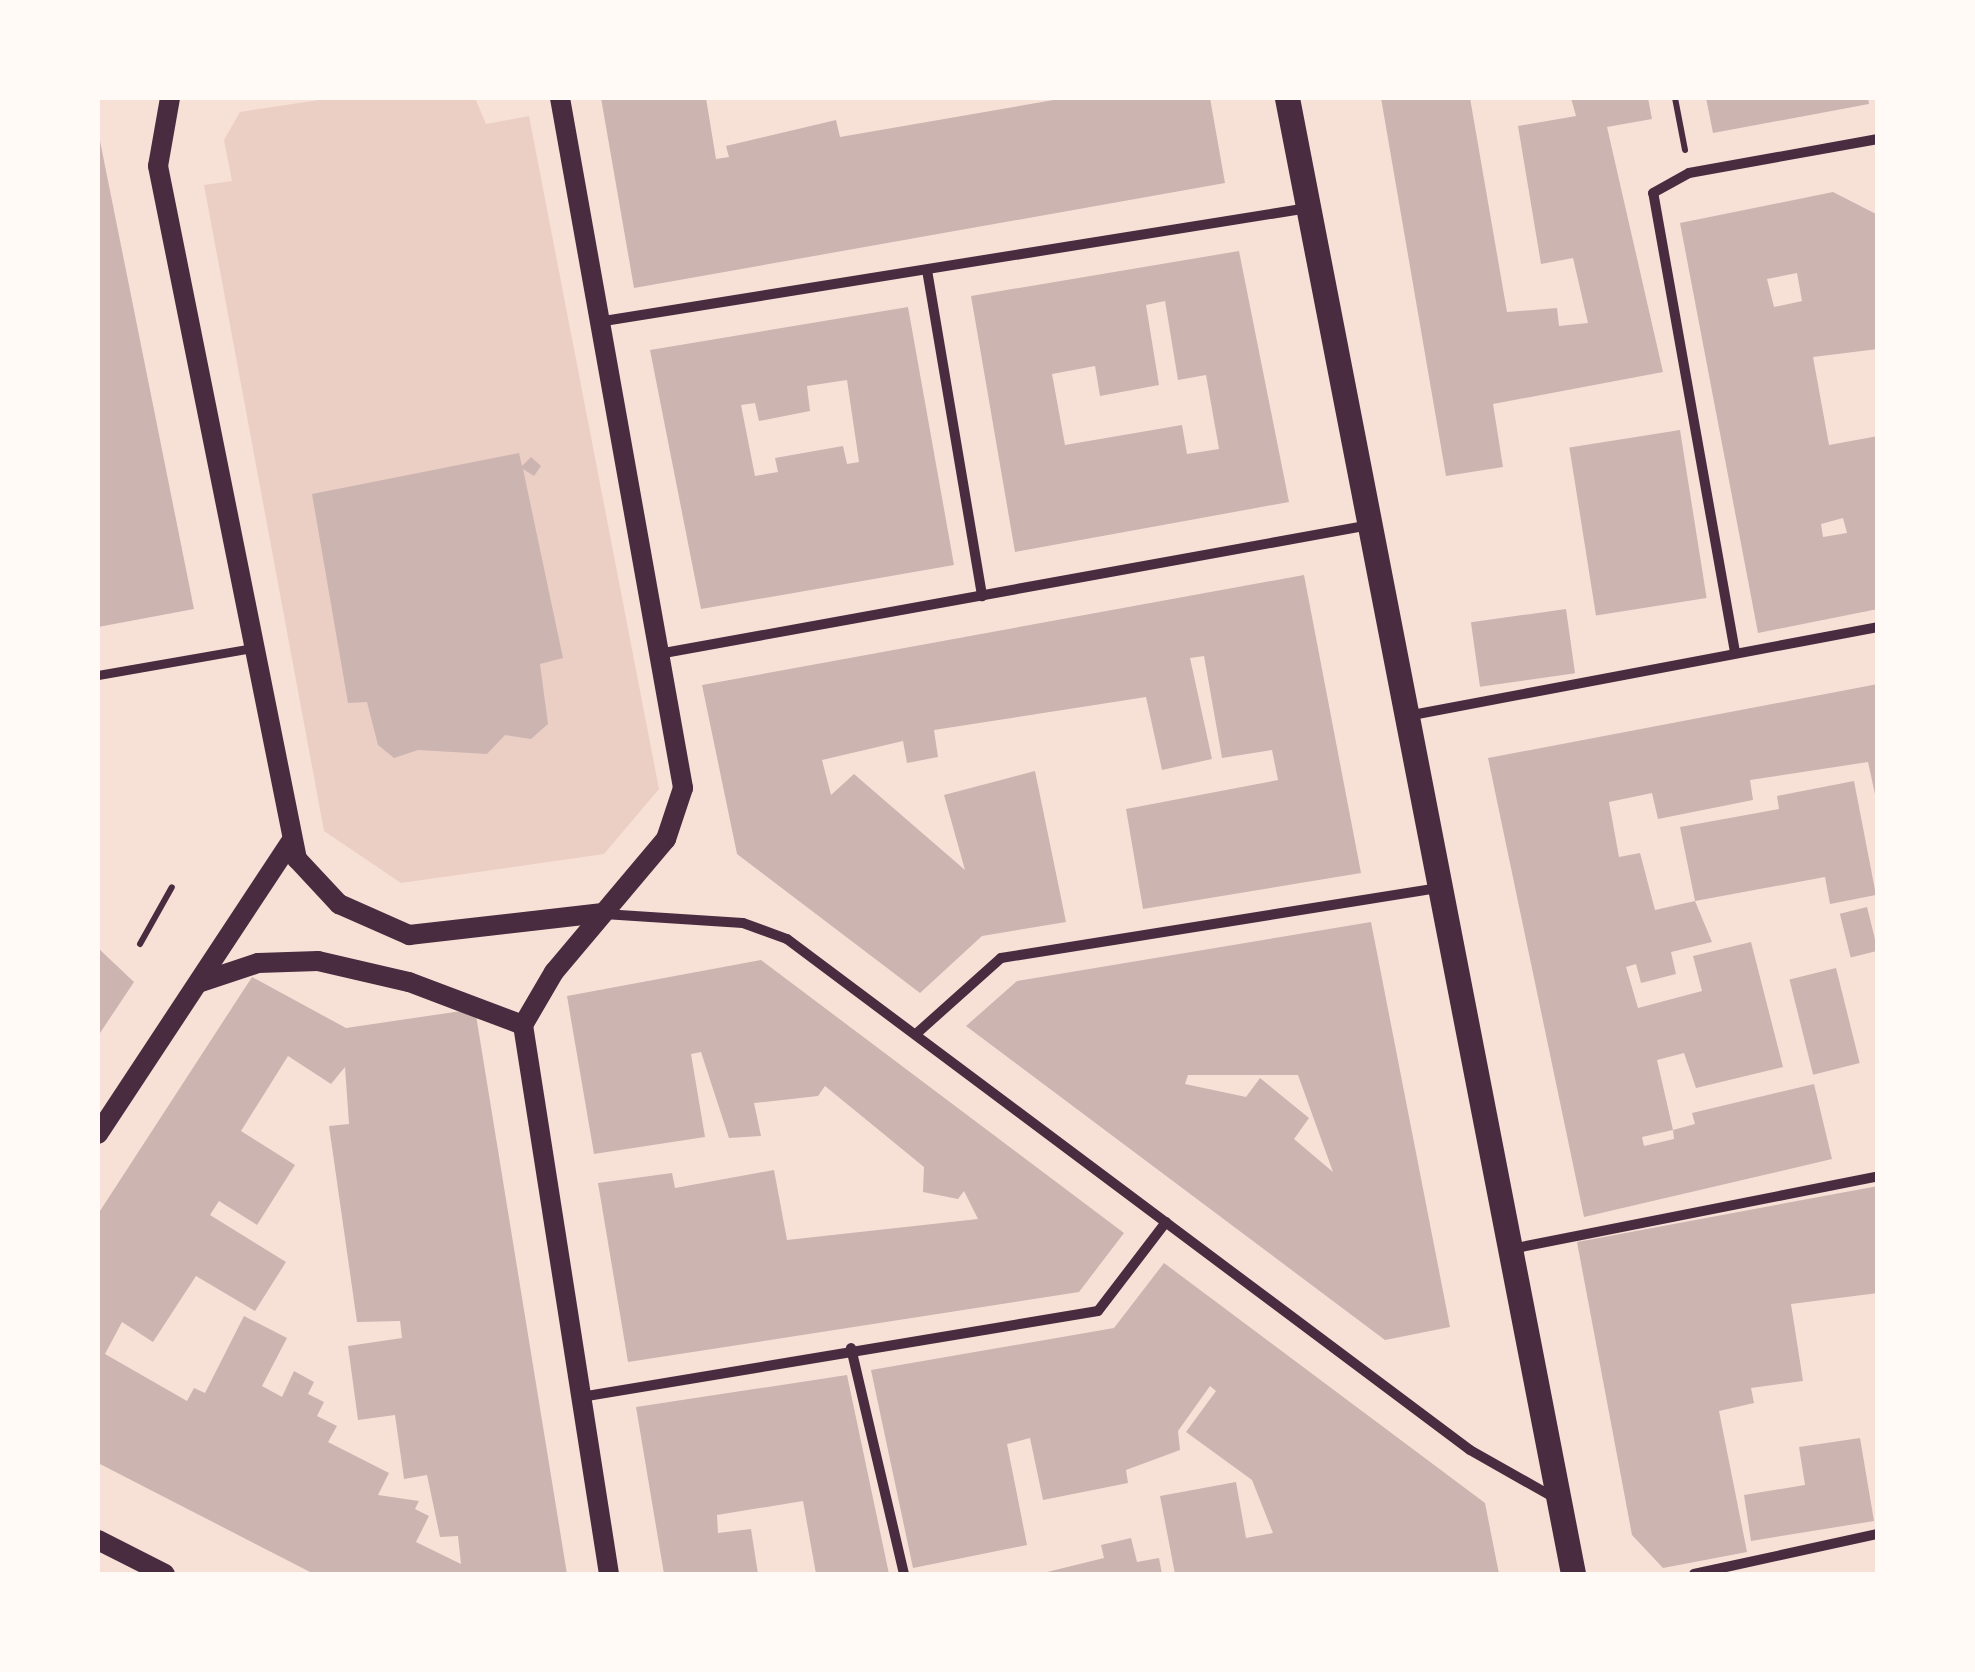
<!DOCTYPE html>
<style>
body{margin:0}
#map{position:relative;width:1975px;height:1672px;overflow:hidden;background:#f7e1d7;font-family:Barlow,sans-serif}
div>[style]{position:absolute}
.green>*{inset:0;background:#ebcfc5}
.building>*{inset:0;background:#ccb4b1;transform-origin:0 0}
.path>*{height:6px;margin:-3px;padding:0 3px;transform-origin:3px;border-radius:3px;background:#4a2c40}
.pedestrian>*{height:9px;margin:-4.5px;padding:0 4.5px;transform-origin:4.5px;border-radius:4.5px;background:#4a2c40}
.minor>*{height:10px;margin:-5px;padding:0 5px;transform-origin:5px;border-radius:5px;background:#4a2c40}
.secondary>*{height:20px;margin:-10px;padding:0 10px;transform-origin:10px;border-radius:10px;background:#4a2c40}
.primary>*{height:25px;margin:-12.5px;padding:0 12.5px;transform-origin:12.5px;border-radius:12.5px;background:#4a2c40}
span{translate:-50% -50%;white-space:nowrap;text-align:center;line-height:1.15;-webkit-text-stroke:9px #fffaf5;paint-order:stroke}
.frame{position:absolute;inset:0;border:100px solid #fffaf5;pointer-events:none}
</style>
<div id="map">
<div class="green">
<div style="clip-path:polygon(332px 98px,475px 98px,486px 124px,529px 116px,659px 789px,604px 854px,401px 883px,324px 831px,204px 185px,232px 181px,224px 140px,240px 112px)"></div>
</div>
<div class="building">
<div style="clip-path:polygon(601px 98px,706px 98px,716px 159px,729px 157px,726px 146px,836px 120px,840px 137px,1065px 98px,1210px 98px,1225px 183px,634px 288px)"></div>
<div style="clip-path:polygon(1381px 98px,1470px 98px,1507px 312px,1557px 308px,1559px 326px,1588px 323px,1573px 258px,1541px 264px,1518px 126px,1576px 116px,1571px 98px,1648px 98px,1652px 119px,1607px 127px,1663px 372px,1493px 404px,1503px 467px,1446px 476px)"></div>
<div style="clip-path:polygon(1706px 98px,1868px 98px,1869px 104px,1713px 133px)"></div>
<div style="clip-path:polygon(98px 131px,194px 609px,98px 627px)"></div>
<div style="clip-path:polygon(evenodd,1833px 192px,1878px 215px,1878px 349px,1813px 357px,1829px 445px,1878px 436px,1878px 609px,1758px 633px,1680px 223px,1833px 192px,1797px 273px,1802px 301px,1774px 307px,1767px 279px,1797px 273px,1833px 192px,1843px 518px,1847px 533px,1823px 537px,1821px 524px,1843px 518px)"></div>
<div style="clip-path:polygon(evenodd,1239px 251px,1289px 502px,1015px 552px,971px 296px,1239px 251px,1165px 301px,1178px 380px,1206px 375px,1219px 449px,1187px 454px,1182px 425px,1065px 445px,1052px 374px,1095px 366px,1100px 396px,1159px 385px,1146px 305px,1165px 301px)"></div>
<div style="clip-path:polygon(evenodd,908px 307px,954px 565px,701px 609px,650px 350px,908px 307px,847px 380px,859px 462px,847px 464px,843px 446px,775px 458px,778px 472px,755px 476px,741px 405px,755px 403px,759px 421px,810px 411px,807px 386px,847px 380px)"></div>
<div style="left:1680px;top:430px;width:170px;height:112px;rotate:81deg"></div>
<div style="clip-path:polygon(519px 453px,522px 466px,531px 457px,541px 466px,534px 476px,523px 469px,563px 658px,540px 664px,548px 724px,531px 739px,505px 735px,487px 754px,418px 750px,394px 758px,378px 745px,367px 702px,348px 703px,312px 494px)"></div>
<div style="clip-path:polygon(1304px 575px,1361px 873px,1143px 909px,1126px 809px,1278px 780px,1272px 750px,1222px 758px,1204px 656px,1190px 658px,1212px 759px,1162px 770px,1146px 697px,934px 730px,938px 757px,907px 763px,903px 741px,822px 760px,831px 795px,854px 774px,965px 870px,944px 795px,1035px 771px,1066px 922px,982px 936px,920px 993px,737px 854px,702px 685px)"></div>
<div style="left:1566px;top:609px;width:65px;height:96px;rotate:82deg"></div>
<div style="clip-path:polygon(1878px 684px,1878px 808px,1868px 762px,1750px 780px,1753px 800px,1658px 819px,1652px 793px,1609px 802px,1619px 857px,1640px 853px,1655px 910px,1695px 901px,1712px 942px,1671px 952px,1676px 974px,1641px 983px,1636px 964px,1626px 967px,1638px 1008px,1702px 991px,1693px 956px,1751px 942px,1783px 1067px,1696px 1088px,1684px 1053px,1657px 1060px,1673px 1130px,1642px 1137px,1644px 1146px,1674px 1139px,1673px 1130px,1695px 1124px,1692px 1113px,1814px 1084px,1832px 1159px,1584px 1217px,1488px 758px)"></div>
<div style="clip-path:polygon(1854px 781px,1876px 895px,1830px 904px,1825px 877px,1695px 901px,1680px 827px,1779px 809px,1777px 796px)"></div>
<div style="left:1867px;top:907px;width:45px;height:28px;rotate:76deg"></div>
<div style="clip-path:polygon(evenodd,1371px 922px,1450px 1327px,1385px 1340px,966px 1026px,1017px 981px,1371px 922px,1188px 1075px,1298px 1075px,1333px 1172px,1294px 1139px,1309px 1118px,1260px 1078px,1246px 1097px,1185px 1084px,1188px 1075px)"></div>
<div style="clip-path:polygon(98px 948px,134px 982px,98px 1036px)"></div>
<div style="clip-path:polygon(761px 960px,1124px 1233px,1079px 1292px,628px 1362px,598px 1183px,672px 1173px,675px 1188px,774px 1170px,787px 1240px,978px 1219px,964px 1191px,958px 1199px,923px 1192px,924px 1167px,825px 1086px,818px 1096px,754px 1103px,761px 1136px,729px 1138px,701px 1052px,691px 1054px,705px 1137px,594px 1154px,567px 996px)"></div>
<div style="left:1836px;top:968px;width:98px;height:48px;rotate:76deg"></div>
<div style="clip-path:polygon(evenodd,252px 977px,346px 1028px,475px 1009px,567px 1574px,314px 1574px,98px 1463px,98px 1214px,252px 977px,288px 1056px,331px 1084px,345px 1067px,349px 1124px,329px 1126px,357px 1322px,400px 1321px,402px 1338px,348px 1346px,358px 1420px,395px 1415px,404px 1479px,427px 1475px,440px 1537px,458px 1536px,461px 1564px,416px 1542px,429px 1516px,415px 1509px,419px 1501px,378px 1495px,389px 1473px,328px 1442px,337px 1426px,317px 1416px,324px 1402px,308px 1394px,314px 1382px,294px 1371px,282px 1397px,262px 1386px,287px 1338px,244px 1316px,205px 1393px,194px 1388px,187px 1401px,105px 1354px,122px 1322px,153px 1342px,196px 1276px,255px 1311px,286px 1262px,210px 1215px,219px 1201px,257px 1225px,295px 1165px,241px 1131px,288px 1056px)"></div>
<div style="clip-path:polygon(1878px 1186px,1878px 1293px,1791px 1304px,1803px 1381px,1751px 1388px,1754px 1403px,1719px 1411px,1747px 1552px,1663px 1568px,1632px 1535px,1577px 1242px)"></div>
<div style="clip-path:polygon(1164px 1263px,1485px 1503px,1499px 1574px,1175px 1574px,1160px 1496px,1236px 1482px,1246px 1538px,1273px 1533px,1252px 1480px,1186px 1432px,1216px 1391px,1210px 1386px,1178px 1431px,1180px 1450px,1126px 1470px,1128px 1483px,1043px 1500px,1030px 1438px,1007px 1444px,1027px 1545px,913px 1568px,871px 1370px,1114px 1328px)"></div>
<div style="clip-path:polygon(847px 1375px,889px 1574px,816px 1574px,803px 1501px,717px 1515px,718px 1533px,751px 1529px,758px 1574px,664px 1574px,636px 1407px)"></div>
<div style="clip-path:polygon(1860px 1438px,1874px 1521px,1751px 1541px,1744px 1495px,1805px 1485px,1799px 1447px)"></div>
<div style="clip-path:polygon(1131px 1538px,1137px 1562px,1159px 1558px,1162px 1574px,1039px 1574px,1104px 1558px,1101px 1545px)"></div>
</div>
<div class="path">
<div style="left:1675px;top:98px;width:53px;rotate:79.1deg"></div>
<div style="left:140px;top:944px;width:65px;rotate:-60.7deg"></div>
</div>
<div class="pedestrian">
<div style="left:98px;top:675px;width:156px;rotate:-9.9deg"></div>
</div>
<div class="minor">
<div style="left:927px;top:270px;width:331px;rotate:80.4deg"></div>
<div style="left:604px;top:321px;width:713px;rotate:-9.12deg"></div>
<div style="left:1735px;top:652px;width:466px;rotate:-100.1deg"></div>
<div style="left:1653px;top:193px;width:41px;rotate:-29.1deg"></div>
<div style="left:1689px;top:173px;width:192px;rotate:-10.2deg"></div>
<div style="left:664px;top:653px;width:711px;rotate:-10.28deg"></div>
<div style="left:1407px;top:716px;width:479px;rotate:-10.7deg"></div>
<div style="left:604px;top:914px;width:139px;rotate:3.7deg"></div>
<div style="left:743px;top:923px;width:47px;rotate:20deg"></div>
<div style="left:787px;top:939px;width:853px;rotate:36.8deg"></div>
<div style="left:1470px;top:1450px;width:98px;rotate:29.5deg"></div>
<div style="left:916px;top:1034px;width:114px;rotate:-41.8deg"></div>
<div style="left:1001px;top:958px;width:442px;rotate:-9.1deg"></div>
<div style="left:1511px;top:1249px;width:374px;rotate:-11.2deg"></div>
<div style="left:851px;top:1348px;width:232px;rotate:76.8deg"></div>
<div style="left:581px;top:1397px;width:524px;rotate:-9.44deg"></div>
<div style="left:1098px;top:1311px;width:112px;rotate:-52.6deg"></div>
<div style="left:1694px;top:1574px;width:188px;rotate:-12.3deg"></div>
</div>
<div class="secondary">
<div style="left:170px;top:98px;width:69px;rotate:100deg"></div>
<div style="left:158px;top:166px;width:707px;rotate:78.66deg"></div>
<div style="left:297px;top:859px;width:62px;rotate:47deg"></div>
<div style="left:339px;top:904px;width:77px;rotate:23.9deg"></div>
<div style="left:409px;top:935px;width:195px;rotate:-6.5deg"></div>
<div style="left:560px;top:98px;width:701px;rotate:79.89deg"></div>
<div style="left:683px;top:788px;width:54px;rotate:108.4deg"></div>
<div style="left:666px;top:839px;width:174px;rotate:130.1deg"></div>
<div style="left:554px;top:972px;width:61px;rotate:120.3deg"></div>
<div style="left:523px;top:1025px;width:556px;rotate:81.1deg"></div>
<div style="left:201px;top:982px;width:60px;rotate:-18.4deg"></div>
<div style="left:258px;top:963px;width:60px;rotate:-1.9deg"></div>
<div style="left:318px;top:961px;width:93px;rotate:13deg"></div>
<div style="left:409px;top:982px;width:122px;rotate:20.7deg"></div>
<div style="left:98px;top:1134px;width:349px;rotate:-56.6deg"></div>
<div style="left:98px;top:1540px;width:75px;rotate:26.9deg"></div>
</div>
<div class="primary">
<div style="left:1287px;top:98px;width:1503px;rotate:79.03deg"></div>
</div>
<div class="frame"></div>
</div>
